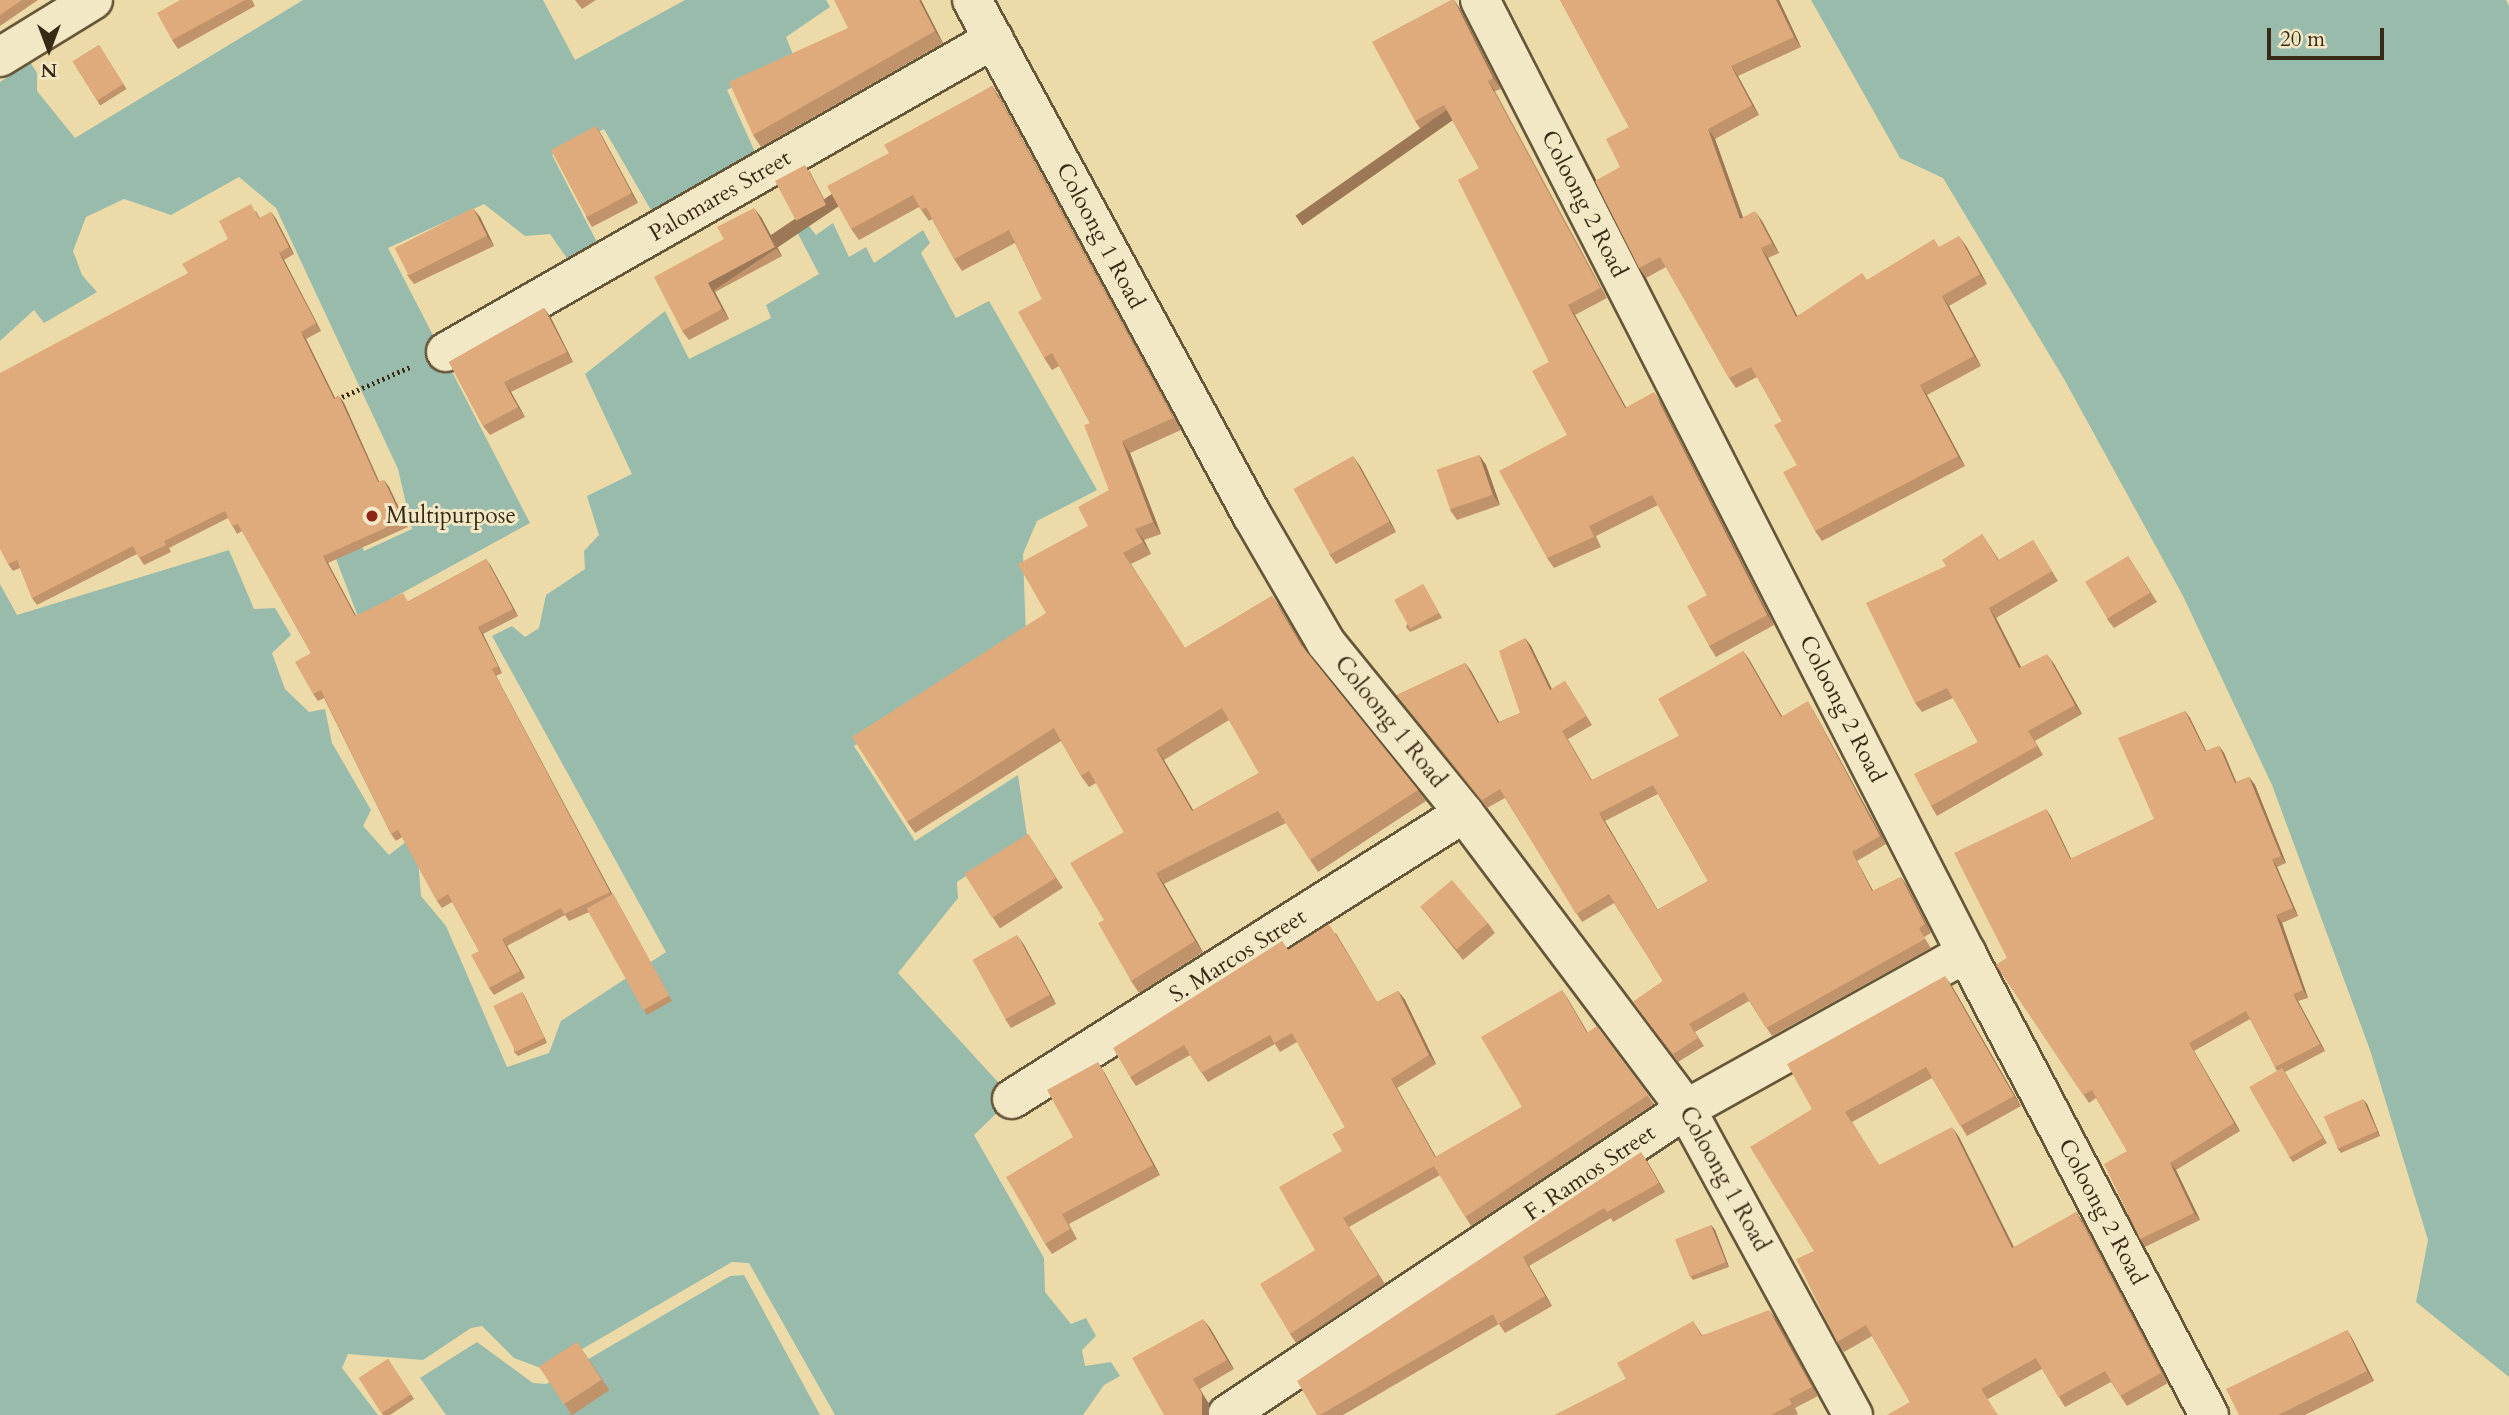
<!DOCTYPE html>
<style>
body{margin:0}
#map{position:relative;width:2509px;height:1415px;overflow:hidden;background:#ecdba8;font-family:Cardo,serif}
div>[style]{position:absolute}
.water>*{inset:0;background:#99bbac}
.path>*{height:4.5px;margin-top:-2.25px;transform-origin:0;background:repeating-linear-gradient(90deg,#392a15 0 2px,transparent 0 5.5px)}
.roads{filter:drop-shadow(2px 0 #66563a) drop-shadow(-2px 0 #66563a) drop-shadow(0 2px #66563a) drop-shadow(0 -2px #66563a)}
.minor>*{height:38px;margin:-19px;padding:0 19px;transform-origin:19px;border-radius:19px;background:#f3e8c6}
.wall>*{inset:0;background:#c1936b;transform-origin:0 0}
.shaded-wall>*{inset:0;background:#9d7857;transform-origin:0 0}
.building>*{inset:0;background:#e0ab7c;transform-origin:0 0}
.dots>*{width:19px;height:19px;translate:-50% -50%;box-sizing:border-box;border:4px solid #f3e8c6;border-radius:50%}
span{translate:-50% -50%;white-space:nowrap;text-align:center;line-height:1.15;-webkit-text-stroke:6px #f3e8c6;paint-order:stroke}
.street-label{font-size:23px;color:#392a15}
.poi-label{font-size:23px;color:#392a15}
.left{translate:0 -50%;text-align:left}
.north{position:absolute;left:14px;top:14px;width:70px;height:70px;-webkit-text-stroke:5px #f3e8c6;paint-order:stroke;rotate:180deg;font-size:19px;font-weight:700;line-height:28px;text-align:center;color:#392a15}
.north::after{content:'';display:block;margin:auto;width:24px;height:32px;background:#392a15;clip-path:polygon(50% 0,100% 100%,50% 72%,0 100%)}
.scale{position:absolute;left:2267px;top:28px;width:117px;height:32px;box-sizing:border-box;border:4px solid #392a15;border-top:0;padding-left:9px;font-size:21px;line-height:24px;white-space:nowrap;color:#392a15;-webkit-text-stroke:5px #f3e8c6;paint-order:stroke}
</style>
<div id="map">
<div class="water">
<div style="clip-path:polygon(303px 0,543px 0,575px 60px,685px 0,826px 0,830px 7px,786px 37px,794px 57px,727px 90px,759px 161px,655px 217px,604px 129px,552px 155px,601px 250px,571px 264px,550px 234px,525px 236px,484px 204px,388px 248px,530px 523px,358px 617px,315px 503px,346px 506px,364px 551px,412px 529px,398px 469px,276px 208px,239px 177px,171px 215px,124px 199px,86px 217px,73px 251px,82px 275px,97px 292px,44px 323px,34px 310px,0 341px,0 82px,30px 62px,37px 73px,37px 91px,75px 138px)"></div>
<div style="clip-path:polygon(1811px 0,2506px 0,2509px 6px,2509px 1377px,2416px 1302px,2428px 1240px,2370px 1050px,2272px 785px,2183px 596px,2064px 379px,1943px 178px,1900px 158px)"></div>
<div style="clip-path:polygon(833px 223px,849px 257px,866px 247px,874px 263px,923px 230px,930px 243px,921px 253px,956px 318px,989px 301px,1097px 490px,1037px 521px,1023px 554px,1026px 636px,854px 746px,915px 841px,1018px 775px,1027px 835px,957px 882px,958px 898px,898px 973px,997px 1081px,1003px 1107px,974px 1135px,1044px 1258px,1045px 1292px,1071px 1324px,1086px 1318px,1096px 1336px,1082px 1350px,1085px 1366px,1111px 1362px,1120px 1376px,1104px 1385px,1083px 1415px,835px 1415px,749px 1263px,732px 1262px,546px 1370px,514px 1358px,482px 1326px,471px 1328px,423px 1360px,348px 1354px,342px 1368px,378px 1415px,0 1415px,0 584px,17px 615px,229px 550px,254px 609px,275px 608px,291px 635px,272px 653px,285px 689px,309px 712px,325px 709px,332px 743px,371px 810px,363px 826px,389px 855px,416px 834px,421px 896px,446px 926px,507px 1067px,549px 1053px,561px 1021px,666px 952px,492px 636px,512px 626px,525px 637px,539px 628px,546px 595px,585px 569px,584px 551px,599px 535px,587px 496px,632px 474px,585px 374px,665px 311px,689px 359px,771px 318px,766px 305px,819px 274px,797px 232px,809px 226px,816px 235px)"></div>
<div style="clip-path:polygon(744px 1275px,820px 1415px,446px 1415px,420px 1378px,477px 1342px,533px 1383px,546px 1384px,730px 1276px)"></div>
</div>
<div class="path">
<div style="left:337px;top:399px;width:82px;rotate:-23.7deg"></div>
</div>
<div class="roads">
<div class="minor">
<div style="left:972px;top:0;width:588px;rotate:61.48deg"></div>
<div style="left:1253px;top:517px;width:146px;rotate:59.9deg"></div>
<div style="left:1326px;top:643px;width:219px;rotate:50.9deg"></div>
<div style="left:1464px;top:813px;width:370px;rotate:53.1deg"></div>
<div style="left:1686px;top:1109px;width:349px;rotate:61.4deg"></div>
<div style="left:1480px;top:0;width:1070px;rotate:62.98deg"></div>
<div style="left:1966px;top:953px;width:522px;rotate:62.26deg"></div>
<div style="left:0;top:57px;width:109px;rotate:-31.5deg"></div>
<div style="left:446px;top:352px;width:631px;rotate:-29.73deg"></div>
<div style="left:1012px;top:1099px;width:535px;rotate:-32.32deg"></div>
<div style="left:1227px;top:1415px;width:552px;rotate:-33.69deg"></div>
<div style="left:1686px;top:1109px;width:321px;rotate:-29.1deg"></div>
</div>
</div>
<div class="wall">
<div style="clip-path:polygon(0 0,38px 0,0 26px)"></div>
<div style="clip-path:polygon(180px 0,252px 0,255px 6px,178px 49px,172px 40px)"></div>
<div style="clip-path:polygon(575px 0,596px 0,582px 9px)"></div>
<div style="clip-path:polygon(921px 0,943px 43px,761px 147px,753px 135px)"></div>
<div style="clip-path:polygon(1454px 0,1460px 9px,1501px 89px,1495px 91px,1607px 298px,1575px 315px,1626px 408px,1661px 403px,1774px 625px,1716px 657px,1709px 646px,1707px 595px,1658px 505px,1596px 536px,1601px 547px,1554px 568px,1547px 558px,1567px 435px,1549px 362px,1479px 168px,1450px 116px,1422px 131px,1415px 121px)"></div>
<div style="clip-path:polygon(1560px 0,1779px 0,1801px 47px,1738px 76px,1759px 115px,1715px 139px,1743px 217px,1762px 221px,1779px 253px,1768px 258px,1797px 316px,1867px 280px,1940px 247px,1966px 246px,1987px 284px,1949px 306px,1981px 366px,1927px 395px,1965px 466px,1822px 541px,1815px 531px,1797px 465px,1782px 421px,1757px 377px,1736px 388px,1729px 378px,1666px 267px,1646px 278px,1639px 268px,1620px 167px,1629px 127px)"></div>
<div style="left:99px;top:45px;width:52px;height:31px;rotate:58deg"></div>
<div style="clip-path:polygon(evenodd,992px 86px,1000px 98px,1181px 430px,1130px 453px,1161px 534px,1144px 540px,1151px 554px,1131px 564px,1185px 648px,1272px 596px,1280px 608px,1306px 651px,1418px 790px,1426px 801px,1318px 872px,1286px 823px,1164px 884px,1203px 952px,1139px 993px,1131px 981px,1104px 920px,1124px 832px,1096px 783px,1089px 787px,1081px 776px,1061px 741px,915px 833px,907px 822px,1046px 613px,1088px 526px,1109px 490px,1090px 423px,1059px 366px,1052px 370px,1044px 358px,1042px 299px,1015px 243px,962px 271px,954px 259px,932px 219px,929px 221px,919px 207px,859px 240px,851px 229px,889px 153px,992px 86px,1229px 720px,1259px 773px,1193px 810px,1164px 760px,1229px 720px)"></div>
<div style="clip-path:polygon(596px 126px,602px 136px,638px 203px,592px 227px,586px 217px)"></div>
<div style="clip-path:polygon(809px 170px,830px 210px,797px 227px,794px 222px)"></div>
<div style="clip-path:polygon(256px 211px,260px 218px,271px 212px,276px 219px,294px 254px,284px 260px,321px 331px,306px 339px,335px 398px,339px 396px,344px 403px,379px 482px,384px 480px,389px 487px,408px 527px,328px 563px,356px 616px,409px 601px,486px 559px,518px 616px,483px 634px,502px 673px,496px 676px,612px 895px,613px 894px,616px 899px,672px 1001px,647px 1015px,589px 912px,569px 921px,565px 915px,507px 946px,525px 978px,494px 995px,489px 988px,479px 951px,452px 902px,442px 908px,437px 901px,402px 837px,396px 841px,391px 834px,324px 698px,318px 701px,313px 694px,311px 653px,242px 531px,237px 534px,228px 518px,169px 548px,171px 552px,144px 565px,137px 554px,37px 605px,32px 598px,20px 568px,13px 571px,8px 564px,188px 273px,228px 239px)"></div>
<div style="clip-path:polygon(480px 217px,494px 246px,414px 284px,407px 275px)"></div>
<div style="clip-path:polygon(761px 217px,782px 256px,715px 292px,729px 319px,689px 340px,682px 331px,724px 239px)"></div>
<div style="clip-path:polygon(544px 308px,551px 318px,573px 362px,511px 392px,525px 417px,490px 435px,483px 426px,449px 362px)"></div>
<div style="clip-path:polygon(1479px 455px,1486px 465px,1500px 505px,1457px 520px,1450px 510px)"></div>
<div style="clip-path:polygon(1360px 466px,1396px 532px,1336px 564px,1329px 554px)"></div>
<div style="clip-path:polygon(1982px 534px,1999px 560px,2033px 540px,2058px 581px,1996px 618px,2021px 667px,2054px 664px,2082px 714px,2035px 741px,2043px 755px,1937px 816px,1931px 806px,1978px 742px,1953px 698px,1922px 712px,1915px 703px,1946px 566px)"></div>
<div style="clip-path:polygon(2128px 556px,2157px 602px,2114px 628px,2107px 619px)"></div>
<div style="clip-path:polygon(1423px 584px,1442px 618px,1410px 632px,1406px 627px)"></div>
<div style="clip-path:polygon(evenodd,1525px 638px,1531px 646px,1552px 689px,1565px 681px,1592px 725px,1568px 739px,1592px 780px,1679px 736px,1743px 651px,1782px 716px,1813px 710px,1886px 844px,1857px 861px,1873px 891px,1901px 877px,1907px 886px,1931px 933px,1924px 937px,1931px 948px,1772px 1036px,1749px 1001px,1695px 1032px,1704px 1046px,1678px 1062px,1633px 1002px,1663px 981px,1614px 903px,1582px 922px,1505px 798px,1487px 808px,1397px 695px,1465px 663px,1471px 671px,1499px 722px,1520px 713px,1525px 638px,1658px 794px,1708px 881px,1657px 910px,1605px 821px,1658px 794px)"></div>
<div style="clip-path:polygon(2185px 711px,2190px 718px,2206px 751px,2219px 746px,2224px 753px,2236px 782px,2249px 777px,2255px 785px,2286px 863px,2277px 867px,2298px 916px,2282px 923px,2308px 998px,2298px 1001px,2325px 1051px,2285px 1072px,2327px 1143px,2293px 1162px,2289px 1157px,2277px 1071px,2250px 1019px,2194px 1051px,2240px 1131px,2176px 1170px,2200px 1220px,2145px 1247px,2140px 1239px,2127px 1151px,2096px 1098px,2089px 1103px,1996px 965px,2007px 958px,2046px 809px,2051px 817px,2071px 859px,2154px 819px)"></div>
<div style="left:1028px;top:834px;width:64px;height:75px;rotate:57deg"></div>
<div style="clip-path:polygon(1420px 906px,1488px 923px,1495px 933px,1463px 960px)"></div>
<div style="clip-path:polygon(1336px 933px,1377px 1002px,1398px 991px,1405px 1000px,1436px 1064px,1397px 1088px,1436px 1157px,1522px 1107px,1562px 990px,1588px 1033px,1597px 1026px,1654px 1104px,1471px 1226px,1440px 1175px,1349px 1227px,1385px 1284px,1296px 1343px,1290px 1334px,1315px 1250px,1342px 1151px,1345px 1127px,1297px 1042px,1280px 1052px,1275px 1044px,1208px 1082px,1190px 1055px,1136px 1086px,1130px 1077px,1282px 941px,1288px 950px)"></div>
<div style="clip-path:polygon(1024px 945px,1056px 1004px,1011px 1028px,1005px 1019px)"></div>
<div style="clip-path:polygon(1952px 986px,2021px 1106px,1967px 1136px,1932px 1078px,1852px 1122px,1879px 1165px,1959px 1137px,2014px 1247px,2083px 1222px,2168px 1383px,2127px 1406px,2111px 1382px,2065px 1407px,2042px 1369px,1988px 1399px,1910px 1402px,1872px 1336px,1844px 1352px,1837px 1342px,1814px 1251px,1812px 1109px)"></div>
<div style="clip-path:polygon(522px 992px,525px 997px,547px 1043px,518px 1056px,514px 1052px)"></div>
<div style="clip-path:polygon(1104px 1072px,1160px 1175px,1069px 1224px,1077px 1239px,1052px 1254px,1045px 1244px,1073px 1137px)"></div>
<div style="clip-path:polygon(2367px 1104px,2380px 1136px,2341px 1153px,2337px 1148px)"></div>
<div style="clip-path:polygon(1647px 1161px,1665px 1192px,1613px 1222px,1611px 1218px,1529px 1266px,1552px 1306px,1505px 1333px,1499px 1324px,1343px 1415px,1317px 1415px)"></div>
<div style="clip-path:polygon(1711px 1225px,1715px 1230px,1729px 1267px,1693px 1280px,1689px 1275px)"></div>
<div style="clip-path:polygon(1776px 1319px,1818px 1396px,1795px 1408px,1798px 1414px,1795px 1415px,1555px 1415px,1626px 1379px,1693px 1321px,1702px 1335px)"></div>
<div style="clip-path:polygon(1210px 1328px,1234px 1369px,1200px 1389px,1209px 1404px,1164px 1415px)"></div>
<div style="clip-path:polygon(2347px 1330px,2353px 1340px,2374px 1381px,2305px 1415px,2239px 1415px)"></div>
<div style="left:577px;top:1342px;width:58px;height:45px;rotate:56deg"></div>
<div style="clip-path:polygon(388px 1359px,414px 1399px,390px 1415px,383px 1415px,359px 1378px)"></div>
</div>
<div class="shaded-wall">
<div style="clip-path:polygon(919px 0,921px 0,943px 43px,935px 31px)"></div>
<div style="clip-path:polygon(1454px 0,1460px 9px,1501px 89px,1493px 78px)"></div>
<div style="clip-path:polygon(1776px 0,1779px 0,1801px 47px,1794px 37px)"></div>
<div style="clip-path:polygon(1731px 66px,1738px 76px,1759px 115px,1752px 105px)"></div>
<div style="left:1488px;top:81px;width:12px;height:235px;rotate:55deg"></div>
<div style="left:992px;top:86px;width:14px;height:378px;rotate:56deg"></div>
<div style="clip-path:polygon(596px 126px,602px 136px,638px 203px,631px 193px)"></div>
<div style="clip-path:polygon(1708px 129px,1715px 139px,1747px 229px,1740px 219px)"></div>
<div style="clip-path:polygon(473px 208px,480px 217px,494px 246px,487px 236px)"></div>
<div style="clip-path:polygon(754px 208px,761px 217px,782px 256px,775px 247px)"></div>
<div style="clip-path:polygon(1755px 211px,1762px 221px,1779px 253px,1772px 243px)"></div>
<div style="clip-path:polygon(271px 212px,276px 219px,294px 254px,289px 247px)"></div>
<div style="clip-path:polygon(1959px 236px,1966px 246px,1987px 284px,1980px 274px)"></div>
<div style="clip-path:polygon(1761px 248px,1768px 258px,1803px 327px,1796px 317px)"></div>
<div style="clip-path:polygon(279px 253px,284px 260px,321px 331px,316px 323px)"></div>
<div style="clip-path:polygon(708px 283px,715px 292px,729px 319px,722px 309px)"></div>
<div style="clip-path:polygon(1942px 296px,1949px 306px,1981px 366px,1974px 356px)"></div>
<div style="clip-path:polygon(1568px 305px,1575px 315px,1632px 418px,1625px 408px)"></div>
<div style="clip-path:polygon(544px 308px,551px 318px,573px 362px,567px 352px)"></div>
<div style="clip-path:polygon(301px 332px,306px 339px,339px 406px,334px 399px)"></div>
<div style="clip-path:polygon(504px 382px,511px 392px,525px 417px,518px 407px)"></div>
<div style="clip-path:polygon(1920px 385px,1927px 395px,1965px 466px,1958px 456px)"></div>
<div style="clip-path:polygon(1654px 392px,1661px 403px,1774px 625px,1767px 615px)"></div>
<div style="clip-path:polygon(339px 396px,344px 403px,383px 490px,378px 482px)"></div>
<div style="clip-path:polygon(1122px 441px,1130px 453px,1161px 534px,1153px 522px)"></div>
<div style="clip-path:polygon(1479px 455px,1486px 465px,1500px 505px,1493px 495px)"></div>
<div style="clip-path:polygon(1353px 456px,1360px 466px,1396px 532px,1389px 522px)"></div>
<div style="clip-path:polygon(384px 480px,389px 487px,408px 527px,403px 520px)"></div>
<div style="clip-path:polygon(1135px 529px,1144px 540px,1151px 554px,1143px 542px)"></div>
<div style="clip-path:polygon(323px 556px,328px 563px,360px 623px,355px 616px)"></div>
<div style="clip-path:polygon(486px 559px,491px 566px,518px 616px,513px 609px)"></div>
<div style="clip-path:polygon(1272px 596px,1280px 608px,1309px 657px,1301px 645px)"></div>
<div style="clip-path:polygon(1989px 608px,1996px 618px,2026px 677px,2019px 668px)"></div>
<div style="clip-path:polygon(478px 627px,483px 634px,502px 673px,498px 666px)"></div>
<div style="clip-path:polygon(1525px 638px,1531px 646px,1556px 698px,1550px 690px)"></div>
<div style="clip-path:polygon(1743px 651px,1749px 659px,1787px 725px,1781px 717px)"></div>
<div style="clip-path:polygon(2047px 654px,2054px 664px,2082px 714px,2075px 705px)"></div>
<div style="clip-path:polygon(1465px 663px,1471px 671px,1504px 731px,1498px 723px)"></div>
<div style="clip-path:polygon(492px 669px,496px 676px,615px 899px,610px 892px)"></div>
<div style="clip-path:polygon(1808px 701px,1813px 710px,1886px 844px,1880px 836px)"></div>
<div style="clip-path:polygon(2185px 711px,2190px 718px,2210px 759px,2205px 751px)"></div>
<div style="clip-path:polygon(2219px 746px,2224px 753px,2240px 791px,2235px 783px)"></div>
<div style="clip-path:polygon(1156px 749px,1164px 760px,1200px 822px,1192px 811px)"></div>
<div style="clip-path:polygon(2249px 777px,2255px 785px,2286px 863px,2281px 856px)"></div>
<div style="clip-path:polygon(2046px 809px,2051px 817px,2075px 867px,2070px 859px)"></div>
<div style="clip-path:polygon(1599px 813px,1605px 821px,1663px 919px,1657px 910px)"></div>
<div style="clip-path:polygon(1852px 852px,1857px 861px,1878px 900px,1872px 891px)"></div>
<div style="clip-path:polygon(2272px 859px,2277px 867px,2298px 916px,2293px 908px)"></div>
<div style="clip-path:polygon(1156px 873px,1164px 884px,1203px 952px,1195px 941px)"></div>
<div style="clip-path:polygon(1901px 877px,1907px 886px,1931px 933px,1925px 924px)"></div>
<div style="clip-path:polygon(2276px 915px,2282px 923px,2308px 998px,2303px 990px)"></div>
<div style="clip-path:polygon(1017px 935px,1024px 945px,1056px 1004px,1050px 995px)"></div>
<div style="clip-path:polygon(502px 939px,507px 946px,525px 978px,520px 971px)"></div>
<div style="clip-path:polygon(1945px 976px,1952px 986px,2021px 1106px,2014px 1096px)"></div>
<div style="clip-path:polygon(1562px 990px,1568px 999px,1593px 1042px,1587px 1033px)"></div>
<div style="clip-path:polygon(1398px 991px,1405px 1000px,1436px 1064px,1429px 1055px)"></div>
<div style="clip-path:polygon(522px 992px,525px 997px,547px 1043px,544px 1038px)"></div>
<div style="clip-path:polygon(2293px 994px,2298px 1001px,2325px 1051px,2320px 1044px)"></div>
<div style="clip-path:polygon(2189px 1043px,2194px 1051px,2240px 1131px,2234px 1123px)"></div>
<div style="clip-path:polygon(1098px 1062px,1104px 1072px,1160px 1175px,1153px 1165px)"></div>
<div style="clip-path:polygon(1391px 1079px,1397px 1088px,1441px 1166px,1435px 1157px)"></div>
<div style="clip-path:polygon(2363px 1099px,2367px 1104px,2380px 1136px,2377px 1131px)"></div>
<div style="clip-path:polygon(1952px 1127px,1959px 1137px,2019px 1258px,2012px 1248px)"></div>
<div style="clip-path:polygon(1641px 1152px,1647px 1161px,1665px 1192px,1659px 1183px)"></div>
<div style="clip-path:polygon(2170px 1163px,2176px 1170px,2200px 1220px,2194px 1213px)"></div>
<div style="left:2076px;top:1212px;width:12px;height:182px;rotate:55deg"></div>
<div style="clip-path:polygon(1711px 1225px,1715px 1230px,1729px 1267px,1726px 1262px)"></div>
<div style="clip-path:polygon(1523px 1257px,1529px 1266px,1552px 1306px,1545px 1296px)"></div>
<div style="clip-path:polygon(1769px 1310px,1776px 1319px,1818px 1396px,1812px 1387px)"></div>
<div style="clip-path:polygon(1203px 1319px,1210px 1328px,1234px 1369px,1227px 1360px)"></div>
<div style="clip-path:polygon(2347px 1330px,2353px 1340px,2374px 1381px,2367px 1371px)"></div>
<div style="clip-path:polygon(1193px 1379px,1209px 1404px,1209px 1415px,1202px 1415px)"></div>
</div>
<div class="building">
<div style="clip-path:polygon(0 0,22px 0,0 15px)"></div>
<div style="clip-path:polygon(180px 0,245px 0,172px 40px,157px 13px)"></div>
<div style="clip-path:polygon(834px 0,919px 0,935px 31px,753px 135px,729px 82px,848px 28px)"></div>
<div style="clip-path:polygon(1451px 0,1454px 0,1493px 78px,1488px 81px,1600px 288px,1568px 305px,1625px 408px,1654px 392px,1767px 615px,1709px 646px,1687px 606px,1707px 595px,1652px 495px,1589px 526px,1594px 537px,1547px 558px,1499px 471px,1567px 435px,1532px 371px,1549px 362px,1458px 180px,1479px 168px,1444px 105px,1415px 121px,1372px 42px)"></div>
<div style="clip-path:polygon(1560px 0,1776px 0,1794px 37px,1731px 66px,1752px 105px,1708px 129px,1740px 219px,1755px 211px,1772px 243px,1761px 248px,1796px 317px,1862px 273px,1867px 280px,1934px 239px,1939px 247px,1959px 236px,1980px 274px,1942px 296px,1974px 356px,1920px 385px,1958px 456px,1815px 531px,1783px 472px,1797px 465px,1774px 425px,1782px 421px,1751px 367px,1729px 378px,1660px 257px,1639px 268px,1595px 181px,1620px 167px,1606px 139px,1629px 127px)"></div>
<div style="left:99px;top:45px;width:46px;height:31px;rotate:58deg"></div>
<div style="clip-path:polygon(evenodd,992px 86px,1173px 418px,1122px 441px,1153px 522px,1135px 529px,1143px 542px,1123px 553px,1185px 648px,1272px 596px,1301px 645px,1418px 790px,1310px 860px,1278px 811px,1156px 873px,1195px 941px,1131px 981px,1098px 923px,1104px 920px,1070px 863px,1124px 832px,1089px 771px,1081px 776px,1054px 728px,907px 822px,852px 737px,1046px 613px,1018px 564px,1088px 526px,1078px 507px,1109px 490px,1084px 425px,1090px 423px,1052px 353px,1044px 358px,1018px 312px,1042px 299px,1009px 230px,954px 259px,926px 207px,921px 210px,913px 195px,851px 229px,827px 186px,889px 153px,884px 145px,992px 86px,1222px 708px,1259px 773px,1192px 811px,1156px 749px,1222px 708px)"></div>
<div style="left:596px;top:126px;width:76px;height:51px;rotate:62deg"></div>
<div style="left:805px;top:165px;width:45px;height:34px;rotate:62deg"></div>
<div style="clip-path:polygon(251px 204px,259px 219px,271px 212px,289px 247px,279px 253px,316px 323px,301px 332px,334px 399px,339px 396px,378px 482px,384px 480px,403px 520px,323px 556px,355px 616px,403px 593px,408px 602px,486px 559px,513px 609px,478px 627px,498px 666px,492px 669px,610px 892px,564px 914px,561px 908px,502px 939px,520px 971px,489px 988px,471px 955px,479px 951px,448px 894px,437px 901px,398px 830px,391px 834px,321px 690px,313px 694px,295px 662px,311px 653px,238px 524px,232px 526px,225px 511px,164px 541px,166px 545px,139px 558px,133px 546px,32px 598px,17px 560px,8px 564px,0 549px,0 373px,188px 273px,182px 264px,228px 239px,219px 221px)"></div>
<div style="left:473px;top:208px;width:31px;height:88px;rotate:63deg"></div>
<div style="clip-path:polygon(754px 208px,775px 247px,708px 283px,722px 309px,682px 331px,654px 277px,724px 239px,717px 227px)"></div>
<div style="clip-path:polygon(544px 308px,567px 352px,504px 382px,518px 407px,483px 426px,449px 362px)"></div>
<div style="left:1479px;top:455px;width:42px;height:45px;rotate:71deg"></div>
<div style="left:1353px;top:456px;width:75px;height:68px;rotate:61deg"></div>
<div style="clip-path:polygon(1982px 534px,1998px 561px,2033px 540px,2052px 571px,1989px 608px,2019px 668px,2047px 654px,2075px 705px,2028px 731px,2037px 746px,1931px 806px,1914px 774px,1978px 742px,1947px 688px,1915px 703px,1866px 603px,1946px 566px,1942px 560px)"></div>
<div style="left:2128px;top:556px;width:43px;height:50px;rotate:59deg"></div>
<div style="left:1423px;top:584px;width:33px;height:33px;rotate:61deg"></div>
<div style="clip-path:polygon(evenodd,1525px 638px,1550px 690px,1565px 681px,1586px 716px,1562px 731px,1591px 781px,1679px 736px,1658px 699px,1743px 651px,1781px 717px,1808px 701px,1880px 836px,1852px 852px,1872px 891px,1901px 877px,1925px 924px,1919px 928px,1925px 939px,1766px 1028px,1744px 992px,1689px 1024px,1698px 1038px,1673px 1054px,1633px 1002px,1663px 981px,1609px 894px,1576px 914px,1500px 789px,1482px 800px,1397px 695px,1465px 663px,1498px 723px,1520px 713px,1499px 651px,1525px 638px,1653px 785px,1708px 881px,1657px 910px,1599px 813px,1653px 785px)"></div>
<div style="clip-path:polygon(2185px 711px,2205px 751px,2219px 746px,2235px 783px,2249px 777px,2281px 856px,2272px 859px,2293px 908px,2276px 915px,2303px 990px,2293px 994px,2320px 1044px,2275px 1067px,2246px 1011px,2189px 1043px,2234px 1123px,2170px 1163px,2194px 1213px,2140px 1239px,2104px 1164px,2127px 1151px,2092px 1090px,2083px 1095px,1996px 965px,2007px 958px,1954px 853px,2046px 809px,2070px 859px,2154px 819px,2118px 738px)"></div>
<div style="left:1028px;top:834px;width:52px;height:75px;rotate:58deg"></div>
<div style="left:1452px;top:880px;width:56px;height:41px;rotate:50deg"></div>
<div style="left:613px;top:894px;width:116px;height:30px;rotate:61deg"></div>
<div style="clip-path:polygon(1329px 924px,1377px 1002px,1398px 991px,1429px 1055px,1391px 1079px,1435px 1157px,1522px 1107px,1481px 1037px,1562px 990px,1587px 1033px,1597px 1026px,1648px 1095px,1465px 1217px,1434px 1166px,1343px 1218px,1378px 1275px,1290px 1334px,1260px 1284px,1315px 1250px,1279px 1187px,1342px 1151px,1332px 1134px,1345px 1127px,1292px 1033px,1274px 1043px,1270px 1035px,1201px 1073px,1184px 1045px,1130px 1077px,1113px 1048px,1282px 941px,1288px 950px)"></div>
<div style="left:1017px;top:935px;width:68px;height:51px;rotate:61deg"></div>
<div style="clip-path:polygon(1945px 976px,2014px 1096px,1960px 1126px,1926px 1067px,1845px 1112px,1879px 1165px,1952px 1127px,2012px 1248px,2076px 1212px,2161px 1373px,2120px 1396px,2105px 1371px,2058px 1397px,2036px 1358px,1981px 1389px,1998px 1415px,1887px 1415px,1910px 1402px,1866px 1325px,1837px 1342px,1796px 1259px,1814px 1251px,1750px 1147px,1812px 1109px,1787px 1064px)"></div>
<div style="left:522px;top:992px;width:51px;height:32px;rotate:64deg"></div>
<div style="clip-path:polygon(1098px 1062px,1153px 1165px,1062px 1214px,1070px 1229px,1045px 1244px,1006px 1177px,1073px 1137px,1047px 1090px)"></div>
<div style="left:2282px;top:1068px;width:81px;height:38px;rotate:60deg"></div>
<div style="left:2363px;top:1099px;width:35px;height:43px;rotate:66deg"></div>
<div style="clip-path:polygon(1641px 1152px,1659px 1183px,1607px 1212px,1604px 1208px,1523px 1257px,1545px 1296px,1498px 1324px,1493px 1314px,1320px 1415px,1317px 1415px,1297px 1381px)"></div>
<div style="left:1711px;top:1225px;width:40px;height:39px;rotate:68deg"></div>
<div style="clip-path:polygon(1769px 1310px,1812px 1387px,1789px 1399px,1792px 1404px,1771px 1415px,1555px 1415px,1626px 1379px,1617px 1363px,1693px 1321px,1701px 1336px)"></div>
<div style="clip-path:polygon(1203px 1319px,1227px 1360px,1193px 1379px,1202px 1394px,1202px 1415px,1164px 1415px,1132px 1358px)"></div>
<div style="clip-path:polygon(2347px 1330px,2367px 1371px,2278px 1415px,2239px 1415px,2226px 1389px)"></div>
<div style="left:577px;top:1342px;width:45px;height:45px;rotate:57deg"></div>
<div style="left:388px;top:1359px;width:42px;height:35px;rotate:57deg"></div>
</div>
<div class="dots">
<div style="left:372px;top:516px;background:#8f2418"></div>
</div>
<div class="street-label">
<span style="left:720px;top:196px;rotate:-30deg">Palomares Street</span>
<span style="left:1584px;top:204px;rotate:63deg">Coloong 2 Road</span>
<span style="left:1100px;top:236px;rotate:62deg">Coloong 1 Road</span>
<span style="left:1842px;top:709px;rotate:63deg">Coloong 2 Road</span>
<span style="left:1390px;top:722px;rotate:51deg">Coloong 1 Road</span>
<span style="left:1238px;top:956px;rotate:-32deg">S. Marcos Street</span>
<span style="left:1590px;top:1173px;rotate:-34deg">F. Ramos Street</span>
<span style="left:1724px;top:1179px;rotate:61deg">Coloong 1 Road</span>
<span style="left:2102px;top:1212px;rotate:62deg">Coloong 2 Road</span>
</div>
<div class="poi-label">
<span class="left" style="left:386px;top:516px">Multipurpose</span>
</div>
<div class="north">N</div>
<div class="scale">20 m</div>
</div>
